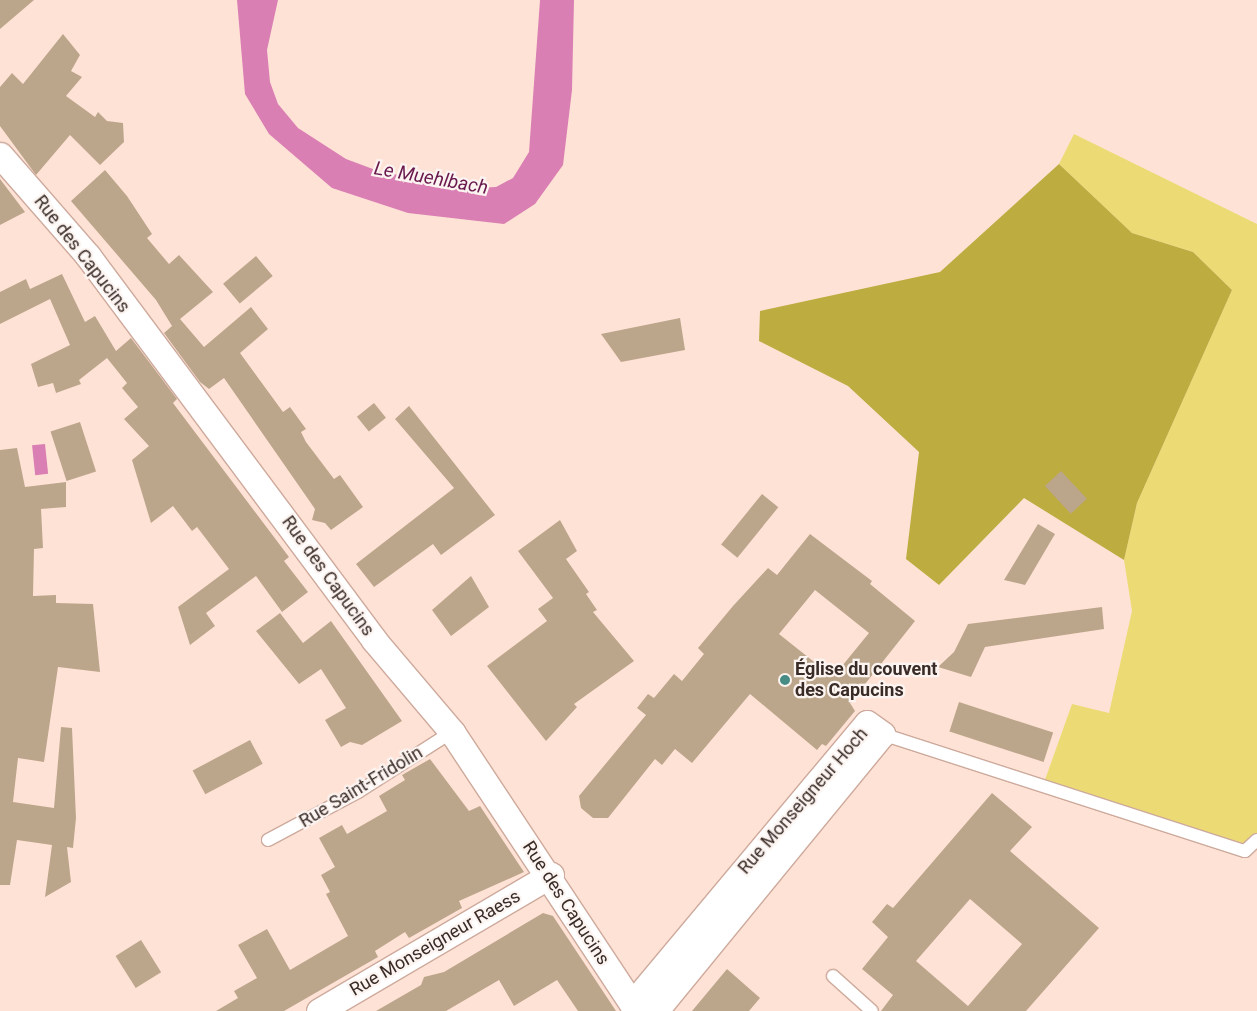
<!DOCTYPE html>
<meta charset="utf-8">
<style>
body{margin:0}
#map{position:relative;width:1257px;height:1011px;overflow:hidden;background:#ffe2d6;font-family:Roboto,sans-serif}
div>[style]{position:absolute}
.green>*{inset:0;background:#ecdb74}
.forest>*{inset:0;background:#bdac3f}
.water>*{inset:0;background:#da7fb3;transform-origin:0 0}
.building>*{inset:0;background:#bca68b;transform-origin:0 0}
.roads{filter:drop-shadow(1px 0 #cdaa9c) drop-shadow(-1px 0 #cdaa9c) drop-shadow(0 1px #cdaa9c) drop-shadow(0 -1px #cdaa9c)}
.service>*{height:12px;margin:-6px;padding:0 6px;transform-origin:6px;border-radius:6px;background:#fff}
.minor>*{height:25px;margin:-12.5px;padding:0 12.5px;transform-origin:12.5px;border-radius:12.5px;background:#fff}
.dots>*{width:14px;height:14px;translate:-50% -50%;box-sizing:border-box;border:2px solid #fcf4f1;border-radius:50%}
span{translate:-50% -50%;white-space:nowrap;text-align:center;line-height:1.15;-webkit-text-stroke:4.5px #fcf4f1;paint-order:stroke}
.street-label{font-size:18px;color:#392b26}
.poi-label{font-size:18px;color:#392b26;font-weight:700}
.left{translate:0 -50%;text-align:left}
.water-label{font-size:19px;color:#69194d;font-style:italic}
</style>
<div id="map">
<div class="green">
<div style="clip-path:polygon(1074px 134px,1257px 224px,1257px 833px,1238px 852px,1041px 791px,1072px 704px,1109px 713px,1132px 611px,1124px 560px,1137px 503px,1232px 290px,1193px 252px,1132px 233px,1059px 164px)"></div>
</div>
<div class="forest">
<div style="clip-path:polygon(1059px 164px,1132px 233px,1193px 252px,1232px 290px,1137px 503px,1124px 560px,1024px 498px,939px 585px,906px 559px,919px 452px,848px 386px,759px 341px,760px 311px,940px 272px)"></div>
</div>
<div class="water">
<div style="clip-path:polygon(237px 0,278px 0,267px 50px,270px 82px,278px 104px,298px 128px,346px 159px,381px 172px,475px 188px,496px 187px,513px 178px,529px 152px,540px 0,574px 0,572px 90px,563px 165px,535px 204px,504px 224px,408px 213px,332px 188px,269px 134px,245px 94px)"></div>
<div style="left:45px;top:444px;width:30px;height:13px;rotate:84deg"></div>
</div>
<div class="building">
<div style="clip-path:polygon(0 0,34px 0,0 29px)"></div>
<div style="clip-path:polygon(63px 34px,80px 55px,71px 71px,82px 77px,66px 96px,95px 117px,98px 112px,107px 121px,123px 123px,124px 142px,100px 165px,70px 135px,36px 175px,0 126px,0 87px,12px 73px,23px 84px)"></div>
<div style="clip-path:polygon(105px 170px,127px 196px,152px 234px,147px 238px,169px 264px,179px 255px,213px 292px,180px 319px,204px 347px,251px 307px,268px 329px,240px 353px,283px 412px,290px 407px,306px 429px,301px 432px,306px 442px,334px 479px,340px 475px,363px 507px,331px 530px,325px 523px,312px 520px,315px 509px,224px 378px,209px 389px,200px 382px,164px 333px,172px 326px,156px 300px,71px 201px)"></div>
<div style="clip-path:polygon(0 179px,25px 212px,0 225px)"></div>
<div style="left:256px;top:256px;width:26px;height:43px;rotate:50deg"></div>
<div style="clip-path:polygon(62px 274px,85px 322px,95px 316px,116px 351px,131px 338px,134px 342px,177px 399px,173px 403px,289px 557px,284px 561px,308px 592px,282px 612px,256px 576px,206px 613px,215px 626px,190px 645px,178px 607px,229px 569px,197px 527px,192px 531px,173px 506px,151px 523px,132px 460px,149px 446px,124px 419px,138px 407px,122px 388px,127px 383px,107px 358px,79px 380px,81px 384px,56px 393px,53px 383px,38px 387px,31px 364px,70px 345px,50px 299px,0 324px,0 292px,26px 279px,30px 289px)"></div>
<div style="clip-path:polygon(680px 318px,685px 350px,621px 362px,601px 334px)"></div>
<div style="left:374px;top:403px;width:19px;height:22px;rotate:51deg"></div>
<div style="clip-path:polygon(409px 406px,495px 515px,441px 555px,433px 544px,374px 587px,356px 564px,454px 488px,395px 419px)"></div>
<div style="left:80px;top:422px;width:52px;height:31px;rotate:72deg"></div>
<div style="clip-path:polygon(17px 448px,25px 487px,66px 482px,66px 507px,41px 509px,43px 548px,34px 549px,33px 596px,56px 595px,56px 603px,93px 604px,100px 672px,58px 667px,44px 762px,18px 758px,13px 802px,54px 808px,61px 727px,72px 728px,76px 818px,73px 848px,67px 847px,71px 882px,45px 897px,52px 845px,17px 840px,10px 885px,0 885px,0 450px)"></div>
<div style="left:1061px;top:471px;width:38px;height:22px;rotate:47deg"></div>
<div style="left:762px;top:494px;width:21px;height:65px;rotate:39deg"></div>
<div style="clip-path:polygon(560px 520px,577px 551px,566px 559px,589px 592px,586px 594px,597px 610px,593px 612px,634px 661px,574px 704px,577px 707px,546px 741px,487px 666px,547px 621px,538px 609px,553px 598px,518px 551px)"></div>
<div style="clip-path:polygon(1038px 524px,1055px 534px,1025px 585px,1004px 580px)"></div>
<div style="clip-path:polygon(evenodd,810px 534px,872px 581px,870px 584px,915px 621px,850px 703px,855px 711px,826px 746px,822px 744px,817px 750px,750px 694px,692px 763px,675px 749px,662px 765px,655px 759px,608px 818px,593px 818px,581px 808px,579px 796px,646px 715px,637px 708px,648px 694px,654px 698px,674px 674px,682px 681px,704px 654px,698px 648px,733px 606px,768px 568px,777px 575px,810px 534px,815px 590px,869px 633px,833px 677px,779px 634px,815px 590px)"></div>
<div style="clip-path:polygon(471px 576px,489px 607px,451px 636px,432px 610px)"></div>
<div style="clip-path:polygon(1102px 607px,1104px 629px,985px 647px,971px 677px,938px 667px,954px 652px,968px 624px)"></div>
<div style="clip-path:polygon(280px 613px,303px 643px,331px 621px,402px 721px,362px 745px,350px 742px,341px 747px,325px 720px,346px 708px,321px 669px,299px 684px,256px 631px)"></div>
<div style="left:959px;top:702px;width:99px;height:31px;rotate:18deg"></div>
<div style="left:250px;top:740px;width:27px;height:65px;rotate:62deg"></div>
<div style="clip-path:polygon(430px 759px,469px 811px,480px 806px,524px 872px,459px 901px,462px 908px,409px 938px,405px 932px,375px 951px,378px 957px,284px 1011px,216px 1011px,238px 998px,234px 991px,257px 978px,238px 945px,267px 929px,290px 970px,348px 936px,326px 894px,330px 892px,321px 875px,335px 867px,319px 838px,342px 825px,347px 834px,387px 811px,379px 796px,405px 780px,402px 775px)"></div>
<div style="clip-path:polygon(evenodd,992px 793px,1032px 827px,1010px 851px,1099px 928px,1026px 1011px,881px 1011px,893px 995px,862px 969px,888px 937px,872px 922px,887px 904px,893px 908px,992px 793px,970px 899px,1022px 944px,968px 1006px,916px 961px,970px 899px)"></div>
<div style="clip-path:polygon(543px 913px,553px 916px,616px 1011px,578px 1011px,557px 980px,514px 1006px,499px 980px,446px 1011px,376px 1011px,421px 985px,424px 977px,444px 972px)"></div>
<div style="left:141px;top:940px;width:38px;height:30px;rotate:58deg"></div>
<div style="clip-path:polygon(727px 969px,760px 998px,749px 1011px,692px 1011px)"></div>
</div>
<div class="roads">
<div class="service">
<div style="left:882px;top:734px;width:381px;rotate:17.9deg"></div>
<div style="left:1245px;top:851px;width:16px;rotate:-43deg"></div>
<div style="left:268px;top:840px;width:102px;rotate:-28.1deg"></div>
<div style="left:358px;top:792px;width:112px;rotate:-32.6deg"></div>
<div style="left:833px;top:976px;width:52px;rotate:41.9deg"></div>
</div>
<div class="minor">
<div style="left:0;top:155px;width:134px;rotate:48.9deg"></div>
<div style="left:88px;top:256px;width:479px;rotate:53.3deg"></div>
<div style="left:374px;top:640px;width:121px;rotate:49.7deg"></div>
<div style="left:452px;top:732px;width:335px;rotate:56.5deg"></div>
<div style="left:632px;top:1004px;width:366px;rotate:-50.1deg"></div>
<div style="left:867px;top:723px;width:19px;rotate:36deg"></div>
<div style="left:882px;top:734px;width:358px;rotate:129.3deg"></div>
<div style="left:319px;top:1011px;width:269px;rotate:-30.4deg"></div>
</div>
</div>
<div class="dots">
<div style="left:785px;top:680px;background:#468c85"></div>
</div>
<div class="street-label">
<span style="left:82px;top:254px;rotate:52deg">Rue des Capucins</span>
<span style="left:328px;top:576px;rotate:54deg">Rue des Capucins</span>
<span style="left:361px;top:787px;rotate:-31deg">Rue Saint-Fridolin</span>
<span style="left:803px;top:801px;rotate:-49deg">Rue Monseigneur Hoch</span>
<span style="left:566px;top:903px;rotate:57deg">Rue des Capucins</span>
<span style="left:435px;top:943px;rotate:-30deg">Rue Monseigneur Raess</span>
</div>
<div class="poi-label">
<span class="left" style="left:795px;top:680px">Église du couvent<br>des Capucins</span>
</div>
<div class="water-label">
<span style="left:431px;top:178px;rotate:10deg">Le Muehlbach</span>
</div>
</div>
